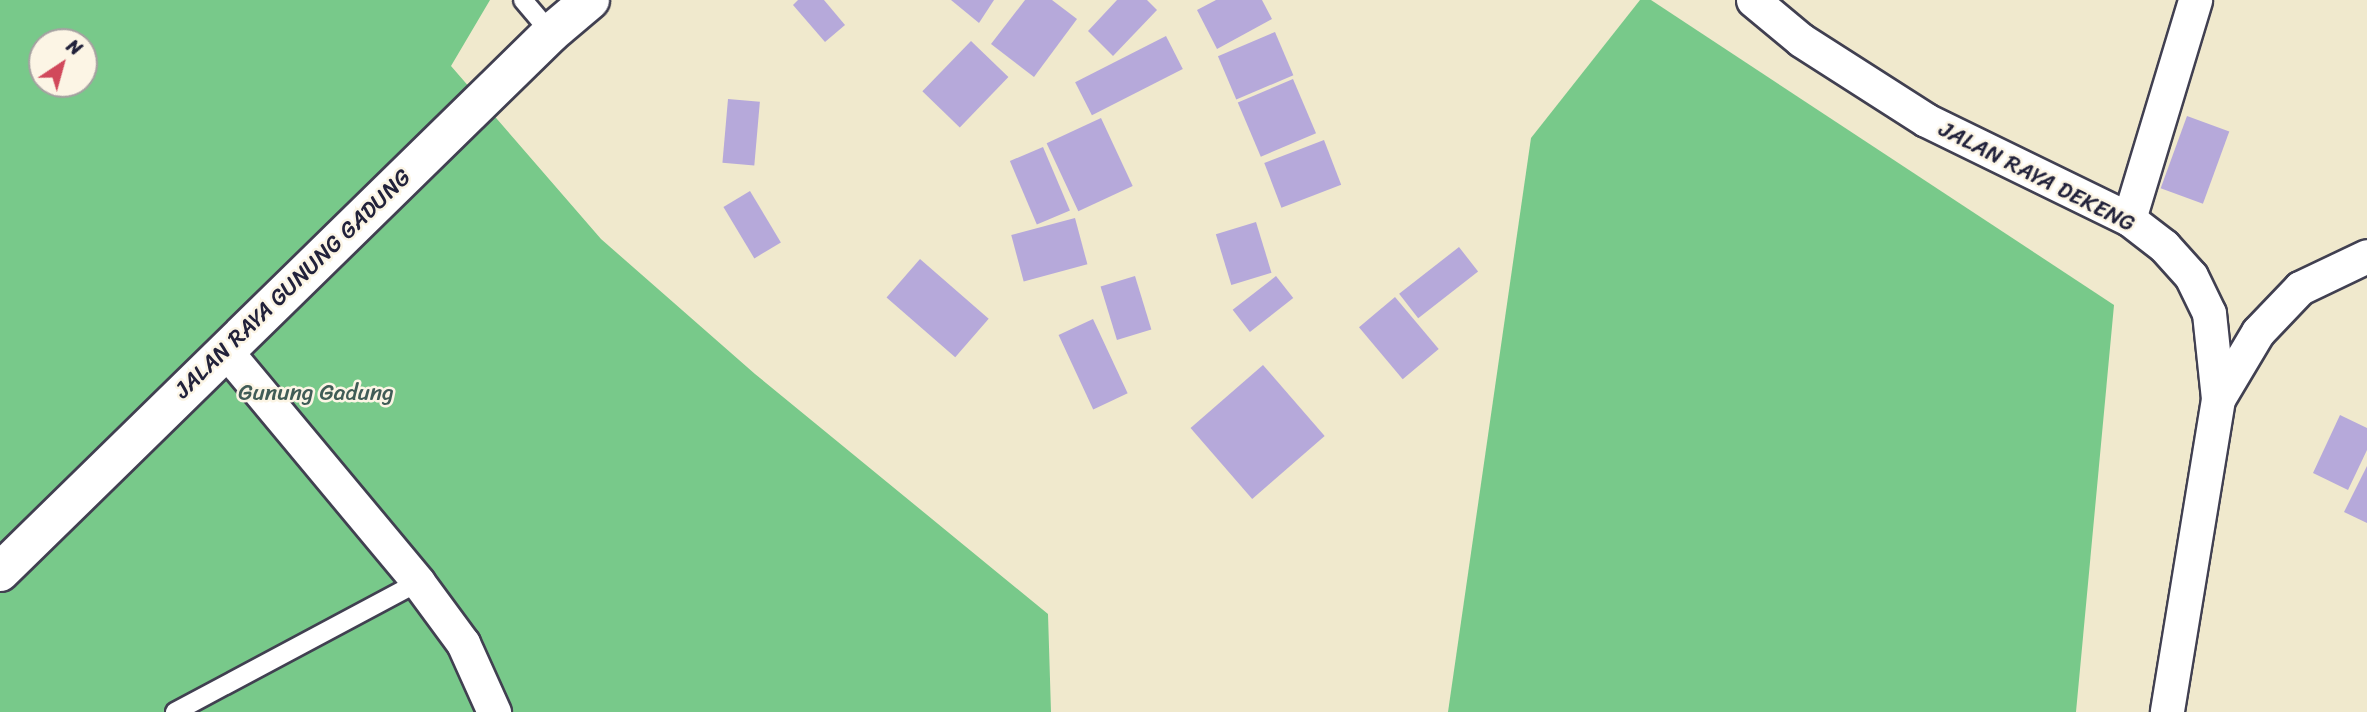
<!DOCTYPE html>
<style>
body{margin:0}
#map{position:relative;width:2367px;height:712px;overflow:hidden;background:#f0e9cd;font-family:Sriracha,sans-serif}
div>[style]{position:absolute}
.green>*{inset:0;background:#78c98a}
.building>*{inset:0;background:#b6a9da;transform-origin:0 0}
.roads{filter:drop-shadow(2px 0 #414051) drop-shadow(-2px 0 #414051) drop-shadow(0 2px #414051) drop-shadow(0 -2px #414051)}
.service>*{height:18px;margin:-9px;padding:0 9px;transform-origin:9px;border-radius:9px;background:#fff}
.minor>*{height:33px;margin:-16.5px;padding:0 16.5px;transform-origin:16.5px;border-radius:16.5px;background:#fff}
.tertiary>*{height:38px;margin:-19px;padding:0 19px;transform-origin:19px;border-radius:19px;background:#fff}
span{translate:-50% -50%;white-space:nowrap;text-align:center;line-height:1.15;-webkit-text-stroke:5px #fcf5e5;paint-order:stroke}
.street-label{font-size:23px;color:#22223b}
.park-label{font-size:23px;color:#405c57}
.north{position:absolute;left:28px;top:28px;width:70px;height:70px;box-sizing:border-box;background:#fcf5e5;border:2px solid #a5a1a1;border-radius:50%;rotate:36deg;font-size:19px;font-weight:700;line-height:28px;text-align:center;color:#22223b}
.north::after{content:'';display:block;margin:auto;width:24px;height:32px;background:#d1495b;clip-path:polygon(50% 0,100% 100%,50% 72%,0 100%)}
</style>
<div id="map">
<div class="green">
<div style="clip-path:polygon(evenodd,0 0,490px 0,451px 66px,601px 239px,755px 374px,1048px 614px,1051px 712px,0 712px,0 0,42px 42px,84px 42px,84px 84px,42px 84px,42px 42px)"></div>
<div style="clip-path:polygon(1640px 0,1651px 0,2114px 305px,2076px 712px,1448px 712px,1531px 138px)"></div>
</div>
<div class="building">
<div style="clip-path:polygon(798px 0,824px 0,845px 25px,825px 42px,793px 5px)"></div>
<div style="clip-path:polygon(951px 0,994px 0,979px 23px)"></div>
<div style="clip-path:polygon(1025px 0,1052px 0,1077px 19px,1034px 77px,991px 44px)"></div>
<div style="clip-path:polygon(1117px 0,1147px 0,1157px 10px,1113px 56px,1088px 31px)"></div>
<div style="clip-path:polygon(1216px 0,1262px 0,1272px 19px,1217px 49px,1197px 10px)"></div>
<div style="left:1275px;top:32px;width:47px;height:62px;rotate:67deg"></div>
<div style="left:1166px;top:36px;width:37px;height:102px;rotate:63deg"></div>
<div style="left:971px;top:41px;width:52px;height:70px;rotate:44deg"></div>
<div style="left:1293px;top:79px;width:59px;height:60px;rotate:67deg"></div>
<div style="left:728px;top:99px;width:32px;height:64px;rotate:5deg"></div>
<div style="left:2187px;top:116px;width:45px;height:77px;rotate:20deg"></div>
<div style="left:1101px;top:118px;width:75px;height:60px;rotate:65deg"></div>
<div style="left:1324px;top:140px;width:48px;height:64px;rotate:69deg"></div>
<div style="left:1043px;top:147px;width:69px;height:36px;rotate:67deg"></div>
<div style="left:750px;top:191px;width:60px;height:31px;rotate:59deg"></div>
<div style="left:1075px;top:218px;width:48px;height:66px;rotate:75deg"></div>
<div style="left:1256px;top:222px;width:53px;height:42px;rotate:73deg"></div>
<div style="left:1459px;top:247px;width:31px;height:76px;rotate:52deg"></div>
<div style="left:920px;top:259px;width:91px;height:51px;rotate:41deg"></div>
<div style="left:1135px;top:276px;width:56px;height:36px;rotate:73deg"></div>
<div style="left:1276px;top:276px;width:28px;height:55px;rotate:52deg"></div>
<div style="left:1395px;top:297px;width:68px;height:47px;rotate:50deg"></div>
<div style="left:1093px;top:319px;width:82px;height:38px;rotate:65deg"></div>
<div style="left:1263px;top:365px;width:94px;height:96px;rotate:49deg"></div>
<div style="clip-path:polygon(2340px 415px,2367px 428px,2367px 450px,2348px 490px,2313px 473px)"></div>
<div style="clip-path:polygon(2367px 466px,2367px 523px,2344px 512px)"></div>
</div>
<div class="roads">
<div class="service">
<div style="left:523px;top:0;width:43px;rotate:49.7deg"></div>
<div style="left:175px;top:712px;width:276px;rotate:-28.1deg"></div>
</div>
<div class="minor">
<div style="left:1753px;top:0;width:62px;rotate:39.8deg"></div>
<div style="left:1801px;top:40px;width:148px;rotate:32.6deg"></div>
<div style="left:1926px;top:120px;width:226px;rotate:26deg"></div>
<div style="left:2129px;top:219px;width:44px;rotate:37.6deg"></div>
<div style="left:2164px;top:246px;width:40px;rotate:48deg"></div>
<div style="left:2191px;top:276px;width:41px;rotate:64.1deg"></div>
<div style="left:2209px;top:313px;width:86px;rotate:84deg"></div>
<div style="left:2218px;top:399px;width:317px;rotate:99.3deg"></div>
<div style="left:2129px;top:219px;width:229px;rotate:-73.2deg"></div>
<div style="left:225px;top:350px;width:302px;rotate:50.2deg"></div>
<div style="left:418px;top:582px;width:76px;rotate:53.6deg"></div>
<div style="left:463px;top:643px;width:76px;rotate:65.8deg"></div>
<div style="left:2218px;top:399px;width:78px;rotate:-59.2deg"></div>
<div style="left:2258px;top:332px;width:61px;rotate:-46.3deg"></div>
<div style="left:2300px;top:288px;width:74px;rotate:-25.5deg"></div>
</div>
<div class="tertiary">
<div style="left:0;top:572px;width:771px;rotate:-44.37deg"></div>
<div style="left:551px;top:33px;width:51px;rotate:-40.2deg"></div>
</div>
</div>
<div class="street-label">
<span style="left:2037px;top:177px;rotate:27deg">JALAN RAYA DEKENG</span>
<span style="left:293px;top:284px;rotate:-44deg">JALAN RAYA GUNUNG GADUNG</span>
</div>
<div class="park-label">
<span style="left:316px;top:393px">Gunung Gadung</span>
</div>
<div class="north">N</div>
</div>
